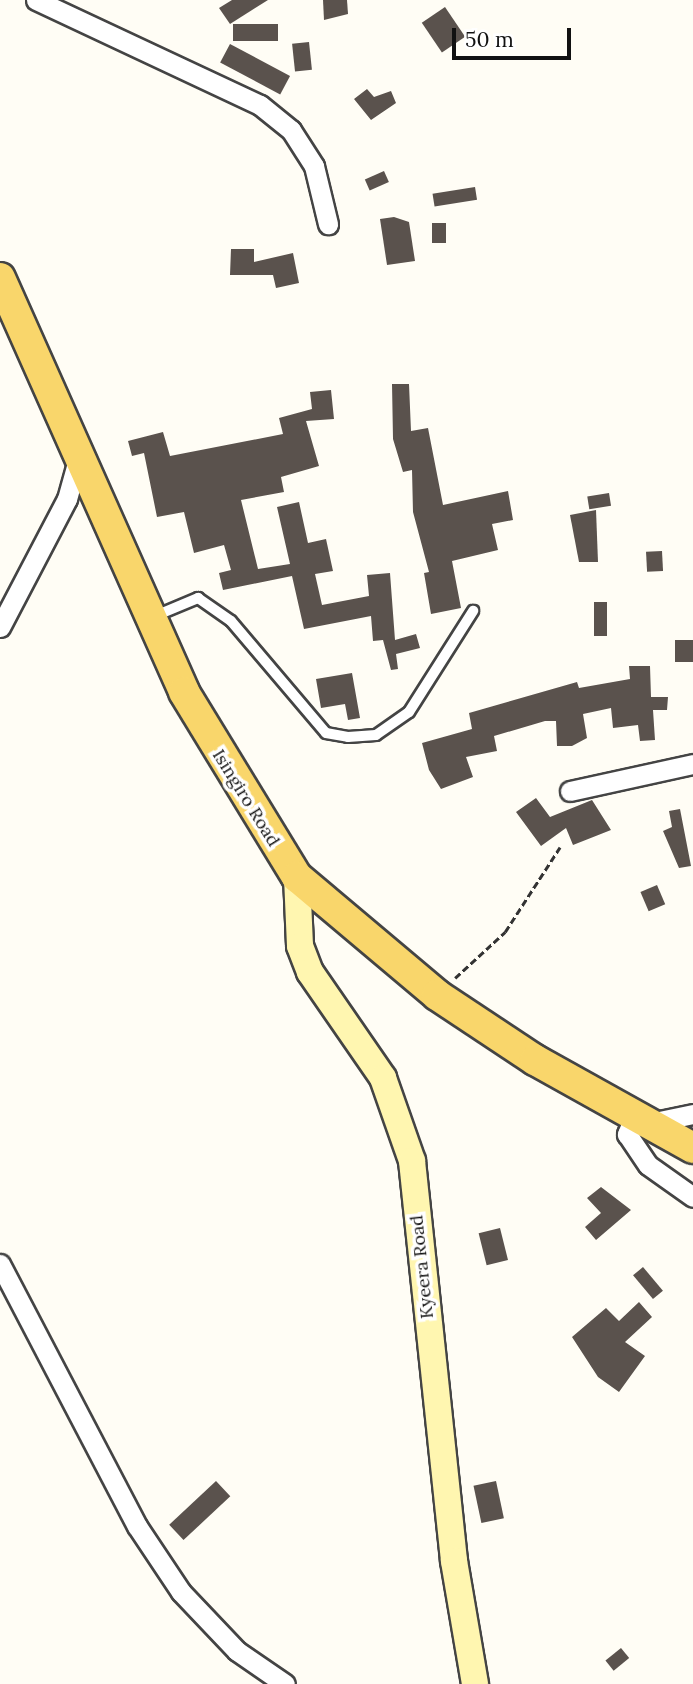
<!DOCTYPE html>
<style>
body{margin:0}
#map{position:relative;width:693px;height:1684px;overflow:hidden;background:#fffdf5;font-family:Lora,serif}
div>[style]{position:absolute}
.building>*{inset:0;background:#5a524d;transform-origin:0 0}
.path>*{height:2.5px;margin-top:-1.25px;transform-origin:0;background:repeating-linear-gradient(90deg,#333 0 7px,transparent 0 10.5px)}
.roads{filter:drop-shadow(2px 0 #444) drop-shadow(-2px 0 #444) drop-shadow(0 2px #444) drop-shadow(0 -2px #444)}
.service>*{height:10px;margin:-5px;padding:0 5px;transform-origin:5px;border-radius:5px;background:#fff}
.minor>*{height:19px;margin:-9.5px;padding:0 9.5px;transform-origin:9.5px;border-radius:9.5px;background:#fff}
.secondary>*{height:26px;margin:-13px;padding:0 13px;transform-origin:13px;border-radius:13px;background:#fff6b0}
.primary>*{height:30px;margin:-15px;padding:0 15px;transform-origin:15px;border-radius:15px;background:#f9d66b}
span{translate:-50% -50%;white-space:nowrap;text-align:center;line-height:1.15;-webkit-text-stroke:7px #fff;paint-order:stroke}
.street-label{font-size:18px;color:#111}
.scale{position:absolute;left:452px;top:28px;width:119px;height:32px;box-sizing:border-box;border:4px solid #111;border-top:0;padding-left:9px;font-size:21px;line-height:24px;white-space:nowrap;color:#111;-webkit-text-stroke:5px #fff;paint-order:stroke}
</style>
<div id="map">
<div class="building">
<div style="clip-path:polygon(232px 0,268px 0,230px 24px,219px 8px)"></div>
<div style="clip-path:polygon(323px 0,347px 0,348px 14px,324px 20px)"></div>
<div style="left:445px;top:7px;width:36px;height:28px;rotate:56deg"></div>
<div style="left:233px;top:24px;width:45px;height:17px"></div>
<div style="left:309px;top:42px;width:28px;height:17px;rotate:84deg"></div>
<div style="left:230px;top:44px;width:68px;height:21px;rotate:28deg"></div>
<div style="clip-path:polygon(367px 89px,374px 97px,391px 91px,396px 103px,371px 120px,354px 99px)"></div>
<div style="left:384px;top:171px;width:12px;height:21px;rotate:66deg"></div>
<div style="left:475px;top:187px;width:13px;height:43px;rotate:81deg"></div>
<div style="clip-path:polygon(394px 217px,409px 222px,415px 261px,387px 265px,380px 219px)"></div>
<div style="left:432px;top:223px;width:14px;height:20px"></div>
<div style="clip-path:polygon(231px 249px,254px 249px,254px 262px,293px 253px,299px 283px,276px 288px,273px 275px,230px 275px)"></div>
<div style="clip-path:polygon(392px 384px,409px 384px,411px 431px,428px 428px,443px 505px,508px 491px,513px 520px,492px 524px,498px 550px,452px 561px,461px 608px,431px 614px,424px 573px,429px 572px,413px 512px,412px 470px,403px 472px,393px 439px)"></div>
<div style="clip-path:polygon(331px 390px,334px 419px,306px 421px,319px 466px,281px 477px,284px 492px,241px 500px,258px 569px,290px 564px,277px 507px,299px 502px,308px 543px,326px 539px,333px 571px,315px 574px,322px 605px,369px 596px,367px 575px,390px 573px,395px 640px,416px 634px,420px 648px,396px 654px,398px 669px,391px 670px,383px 640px,373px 641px,371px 616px,304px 629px,292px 576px,223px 590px,219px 573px,231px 570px,224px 545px,194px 553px,184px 512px,157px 517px,144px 453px,132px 456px,128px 441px,163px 432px,170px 456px,283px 434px,279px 418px,312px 409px,310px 392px)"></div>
<div style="left:609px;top:493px;width:13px;height:22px;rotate:81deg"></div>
<div style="clip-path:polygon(596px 510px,598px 562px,579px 562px,570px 515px)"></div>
<div style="left:662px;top:551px;width:20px;height:16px;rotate:87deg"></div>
<div style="left:594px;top:602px;width:13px;height:34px"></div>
<div style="left:693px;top:640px;width:22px;height:18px;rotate:90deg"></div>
<div style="clip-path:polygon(629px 666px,650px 666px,651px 697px,668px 697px,667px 710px,653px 710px,655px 740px,640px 741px,638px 725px,613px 728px,611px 708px,583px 714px,587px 738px,572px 746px,557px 746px,556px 721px,545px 721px,494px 736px,497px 751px,466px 757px,473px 777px,441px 789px,429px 770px,422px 743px,472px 729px,469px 713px,577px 682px,579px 688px,630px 679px)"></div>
<div style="clip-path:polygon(352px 673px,360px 718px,348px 720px,345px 704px,321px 708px,316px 679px)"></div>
<div style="clip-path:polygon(536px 798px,550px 817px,592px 800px,611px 830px,573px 845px,566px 828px,541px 846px,516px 812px)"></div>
<div style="clip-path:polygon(680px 809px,691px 866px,679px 868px,663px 831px,672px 827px,669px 811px)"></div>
<div style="left:657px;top:885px;width:21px;height:18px;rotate:67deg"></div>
<div style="clip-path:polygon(601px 1187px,631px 1210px,596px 1240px,585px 1227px,601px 1213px,587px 1198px)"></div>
<div style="left:500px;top:1228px;width:33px;height:22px;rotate:76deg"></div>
<div style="left:643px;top:1267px;width:31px;height:13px;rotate:50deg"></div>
<div style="clip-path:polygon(639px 1302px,652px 1317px,625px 1342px,645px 1356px,619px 1392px,598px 1377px,572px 1337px,606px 1308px,619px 1321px)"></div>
<div style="left:216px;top:1481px;width:21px;height:64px;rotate:47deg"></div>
<div style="left:496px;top:1481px;width:38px;height:23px;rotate:78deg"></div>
<div style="left:621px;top:1648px;width:13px;height:20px;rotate:51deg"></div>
</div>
<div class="path">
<div style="left:455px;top:978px;width:68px;rotate:-42.6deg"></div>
<div style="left:505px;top:932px;width:101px;rotate:-57.1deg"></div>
</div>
<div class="roads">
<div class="service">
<div style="left:155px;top:616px;width:47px;rotate:-22.7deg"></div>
<div style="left:198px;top:598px;width:40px;rotate:34.9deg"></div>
<div style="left:231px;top:621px;width:147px;rotate:49.7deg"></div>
<div style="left:326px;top:733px;width:22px;rotate:10deg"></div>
<div style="left:348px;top:737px;width:28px;rotate:-4deg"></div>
<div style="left:376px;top:735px;width:40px;rotate:-34.9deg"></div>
<div style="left:409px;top:712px;width:120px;rotate:-57.6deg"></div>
</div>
<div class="minor">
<div style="left:36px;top:0;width:247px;rotate:25.1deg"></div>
<div style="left:260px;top:105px;width:40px;rotate:39deg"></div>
<div style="left:291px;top:130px;width:43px;rotate:57.4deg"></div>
<div style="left:314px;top:166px;width:60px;rotate:76.4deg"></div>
<div style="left:0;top:627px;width:144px;rotate:-62.4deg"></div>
<div style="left:67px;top:499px;width:45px;rotate:-74.4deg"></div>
<div style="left:570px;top:791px;width:126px;rotate:-12.4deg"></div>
<div style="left:693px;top:1114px;width:64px;rotate:168.3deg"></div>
<div style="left:630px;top:1127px;width:8px;rotate:113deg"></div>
<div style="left:627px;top:1134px;width:37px;rotate:56deg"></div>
<div style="left:648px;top:1165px;width:55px;rotate:35.4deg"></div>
<div style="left:0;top:1264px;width:296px;rotate:62.4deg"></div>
<div style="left:137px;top:1526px;width:79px;rotate:56.3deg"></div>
<div style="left:181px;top:1592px;width:81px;rotate:46.5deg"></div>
<div style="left:237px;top:1651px;width:58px;rotate:34.5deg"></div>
</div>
<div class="secondary">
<div style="left:297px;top:877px;width:69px;rotate:87.5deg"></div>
<div style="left:300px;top:946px;width:28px;rotate:69deg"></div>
<div style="left:310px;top:972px;width:129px;rotate:55.4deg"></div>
<div style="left:383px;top:1078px;width:88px;rotate:70.7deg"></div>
<div style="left:412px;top:1161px;width:402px;rotate:84deg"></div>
<div style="left:454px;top:1561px;width:125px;rotate:80.3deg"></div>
</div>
<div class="primary">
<div style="left:0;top:278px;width:453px;rotate:66deg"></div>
<div style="left:184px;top:692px;width:217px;rotate:58.6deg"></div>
<div style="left:297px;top:877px;width:183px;rotate:40.1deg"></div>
<div style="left:437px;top:995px;width:118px;rotate:33.6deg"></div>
<div style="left:535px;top:1060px;width:181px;rotate:29.1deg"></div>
</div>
</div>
<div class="street-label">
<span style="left:246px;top:798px;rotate:58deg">Isingiro Road</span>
<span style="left:422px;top:1267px;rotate:-96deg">Kyeera Road</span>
</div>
<div class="scale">50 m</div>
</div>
